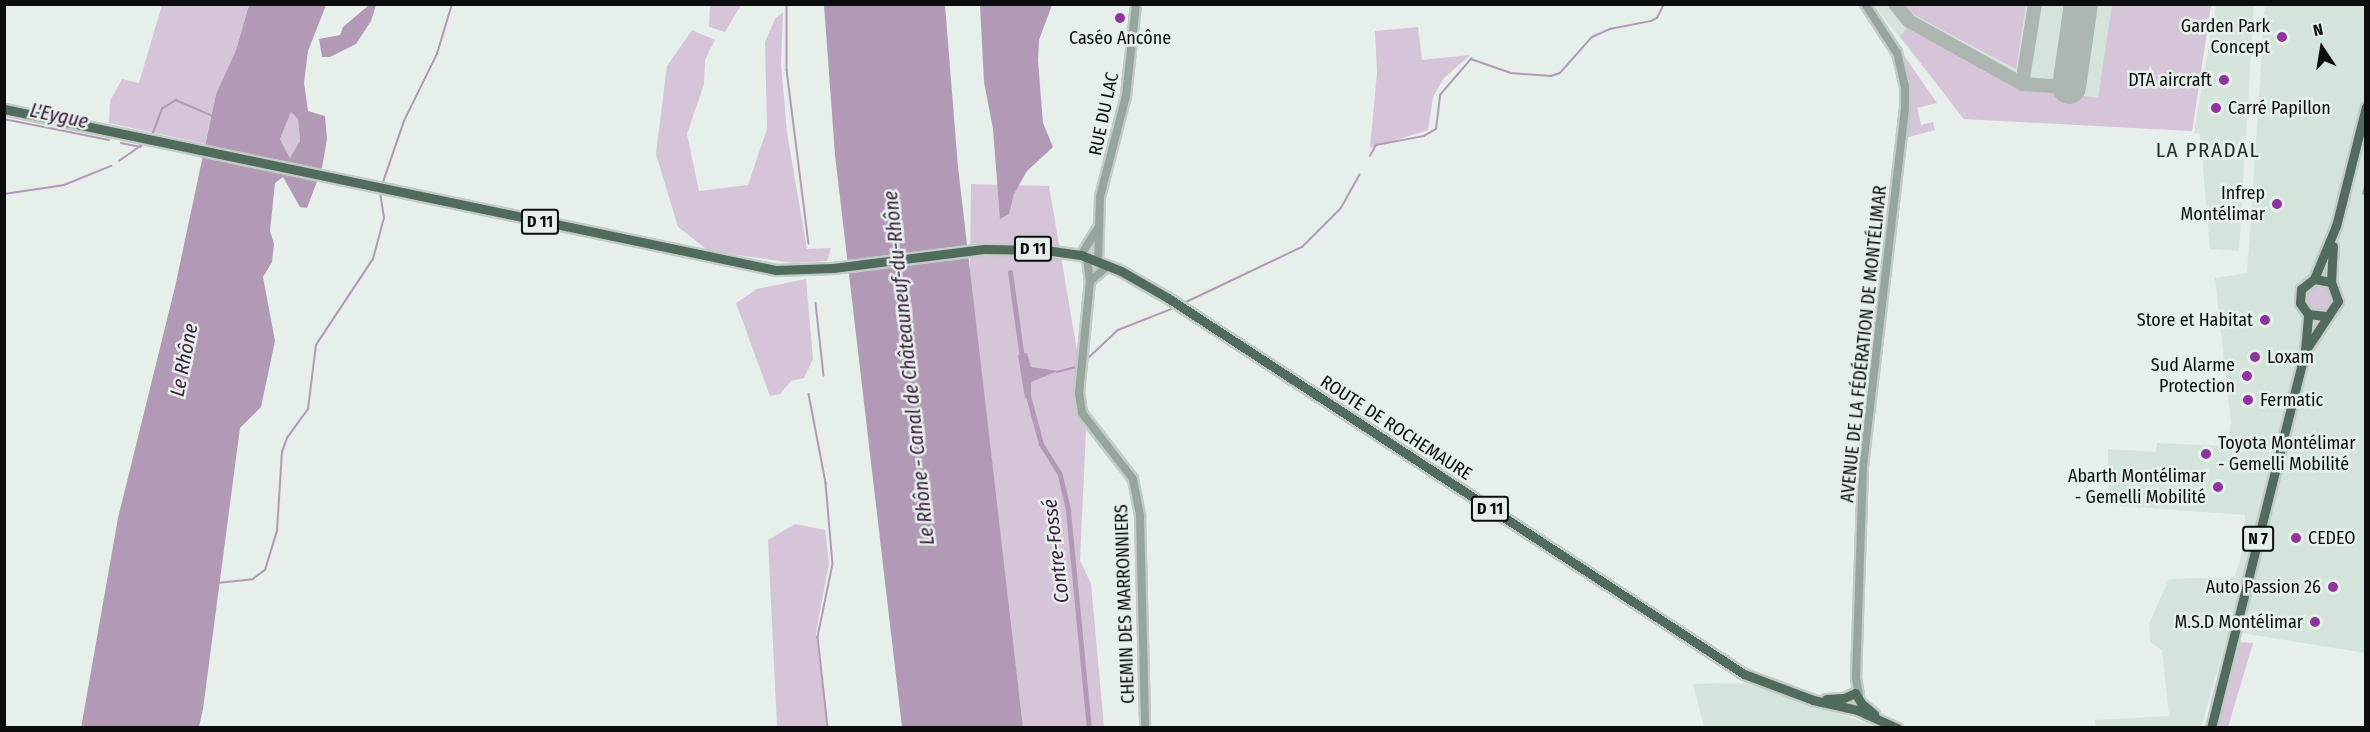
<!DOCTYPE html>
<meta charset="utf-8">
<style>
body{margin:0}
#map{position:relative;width:2370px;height:732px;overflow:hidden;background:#e6efe9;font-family:"Fira Sans Condensed",sans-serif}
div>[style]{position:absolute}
.built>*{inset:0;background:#d4e4da}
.green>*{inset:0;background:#d6c4d9}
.round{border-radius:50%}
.water>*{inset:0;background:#b29ab6}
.stream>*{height:1.5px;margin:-0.75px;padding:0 0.75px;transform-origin:0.75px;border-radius:0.75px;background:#b29ab6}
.canal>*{height:5px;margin:-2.5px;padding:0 2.5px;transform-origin:2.5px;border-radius:2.5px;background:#b29ab6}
.taxiway>*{height:14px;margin:-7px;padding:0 7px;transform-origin:7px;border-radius:7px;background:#aeb6b1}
.runway>*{height:34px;margin:-17px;padding:0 17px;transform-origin:17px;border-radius:17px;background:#aeb6b1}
.roads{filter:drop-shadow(2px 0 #c3cbc6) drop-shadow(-2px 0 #c3cbc6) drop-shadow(0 2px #c3cbc6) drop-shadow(0 -2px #c3cbc6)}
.minor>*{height:8px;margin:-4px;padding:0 4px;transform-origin:4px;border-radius:4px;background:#97a69d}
.major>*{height:9px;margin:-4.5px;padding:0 4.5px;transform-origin:4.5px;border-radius:4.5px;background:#516c5c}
.dots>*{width:16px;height:16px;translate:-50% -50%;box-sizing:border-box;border:3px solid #e6efe9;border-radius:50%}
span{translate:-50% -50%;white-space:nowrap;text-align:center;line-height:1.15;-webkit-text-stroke:5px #e6efe9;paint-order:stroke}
.shield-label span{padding:2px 4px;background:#e6efe9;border:2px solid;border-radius:4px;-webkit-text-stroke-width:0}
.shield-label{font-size:16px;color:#0b0e0c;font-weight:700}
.poi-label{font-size:18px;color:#0b0e0c}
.right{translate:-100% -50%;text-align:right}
.left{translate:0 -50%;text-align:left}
.street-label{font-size:18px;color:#0b0e0c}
.water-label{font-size:20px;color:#3b1b40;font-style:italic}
.quarter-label{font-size:21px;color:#282f2b;letter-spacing:1.5px}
.frame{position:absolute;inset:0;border:6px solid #0b0e0c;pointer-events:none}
.north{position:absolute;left:2292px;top:18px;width:60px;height:60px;-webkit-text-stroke:4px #e6efe9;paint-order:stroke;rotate:348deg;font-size:16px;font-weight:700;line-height:24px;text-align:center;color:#0b0e0c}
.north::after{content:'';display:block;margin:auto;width:21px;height:27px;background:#0b0e0c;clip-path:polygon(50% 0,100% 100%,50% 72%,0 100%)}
</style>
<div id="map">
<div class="built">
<div style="clip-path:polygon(2216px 4px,2254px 5px,2239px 251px,2210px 249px,2200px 134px,2194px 133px)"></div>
<div style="clip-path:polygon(1874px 5px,2211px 5px,2192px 131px,1964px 119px)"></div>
<div style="clip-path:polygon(2265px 5px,2365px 5px,2365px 653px,2229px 631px,2201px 727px,2096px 727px,2095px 720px,2169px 716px,2162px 650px,2150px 642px,2149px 624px,2169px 579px,2235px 577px,2242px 552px,2245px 515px,2108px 505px,2108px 449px,2156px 452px,2157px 443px,2227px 446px,2231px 423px,2215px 278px,2247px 273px)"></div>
<div style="clip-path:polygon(1745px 683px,1830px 711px,1879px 727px,1704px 727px,1693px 684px)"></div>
</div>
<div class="green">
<div style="clip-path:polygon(162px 5px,249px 5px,236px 50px,216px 94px,205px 144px,109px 123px,110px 101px,122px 79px,139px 83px)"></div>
<div style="clip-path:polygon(710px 5px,741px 5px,725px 32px,709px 27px)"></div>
<div style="clip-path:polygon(1905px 5px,2026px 5px,2016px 69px,1912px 14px)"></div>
<div style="clip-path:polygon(2112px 5px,2211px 5px,2192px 131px,1964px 119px,1900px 36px,1909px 26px,2011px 86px,2098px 98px)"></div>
<div style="clip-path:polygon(783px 12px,781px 64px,787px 133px,807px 249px,831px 248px,827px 261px,794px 263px,709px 251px,678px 227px,656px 154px,667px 66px,692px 30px,715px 40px,705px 60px,704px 84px,687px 134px,699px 191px,748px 185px,767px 129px,765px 42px,775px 19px)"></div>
<div style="clip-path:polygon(1418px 27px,1422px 60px,1470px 55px,1444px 78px,1433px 97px,1428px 130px,1370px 148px,1377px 73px,1375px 31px)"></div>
<div style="clip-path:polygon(1905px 57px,1937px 103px,1917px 108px,1921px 125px,1933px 122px,1935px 130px,1905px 138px,1909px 101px)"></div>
<div style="clip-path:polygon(291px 112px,298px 119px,300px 141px,295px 155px,290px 158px,280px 139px)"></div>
<div style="clip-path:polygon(971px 184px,1049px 186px,1087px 409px,1080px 560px,1091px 584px,1104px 727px,1023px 727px,970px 275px)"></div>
<div style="clip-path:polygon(806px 279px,813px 359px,804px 378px,791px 381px,780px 394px,770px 396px,736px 303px,757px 289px)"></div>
<div class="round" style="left:2303px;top:283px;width:30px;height:30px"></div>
<div style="clip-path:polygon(795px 524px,825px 530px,829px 563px,816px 633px,827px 727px,777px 727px,768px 540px)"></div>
<div style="clip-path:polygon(2239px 642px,2253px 643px,2228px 727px,2217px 727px)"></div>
</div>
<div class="water">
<div style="clip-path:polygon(evenodd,249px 5px,326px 5px,308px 51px,304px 83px,308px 111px,325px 116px,327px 139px,322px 168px,307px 208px,300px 207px,283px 177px,275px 183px,270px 231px,274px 244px,272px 262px,263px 277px,275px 341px,261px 407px,240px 428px,203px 709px,199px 727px,81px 728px,118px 518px,175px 287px,216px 94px,236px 50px,249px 5px,291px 112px,298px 119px,300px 141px,290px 158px,280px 139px,291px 112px)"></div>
<div style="clip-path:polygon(369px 5px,376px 5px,371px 21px,356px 44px,330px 57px,322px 57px,319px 39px,340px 35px,343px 27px)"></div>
<div style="clip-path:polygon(824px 5px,945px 5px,958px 167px,1023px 727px,902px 727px,835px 155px)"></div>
<div style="clip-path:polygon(980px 5px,1052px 5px,1039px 40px,1038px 61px,1043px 123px,1053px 147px,1027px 171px,1014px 194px,1009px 214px,1000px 219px,993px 129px,984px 82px)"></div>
<div style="clip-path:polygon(1027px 353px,1031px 367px,1058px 371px,1031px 382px,1031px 398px,1025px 398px,1018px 355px)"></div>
</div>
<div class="stream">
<div style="left:787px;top:4px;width:66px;rotate:90deg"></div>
<div style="left:787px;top:70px;width:175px;rotate:82.8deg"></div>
<div style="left:4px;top:119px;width:107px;rotate:11.3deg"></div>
<div style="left:152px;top:135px;width:28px;rotate:-69deg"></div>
<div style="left:162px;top:109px;width:17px;rotate:-33deg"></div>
<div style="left:176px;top:100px;width:40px;rotate:23.4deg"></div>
<div style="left:121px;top:143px;width:20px;rotate:11deg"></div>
<div style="left:1370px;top:156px;width:13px;rotate:-61deg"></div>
<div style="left:1376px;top:145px;width:49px;rotate:-10.6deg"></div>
<div style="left:1424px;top:136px;width:14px;rotate:-30deg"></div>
<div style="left:1436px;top:129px;width:34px;rotate:-83deg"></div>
<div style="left:1440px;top:95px;width:48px;rotate:-49.3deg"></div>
<div style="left:1471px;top:59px;width:42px;rotate:19.3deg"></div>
<div style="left:1511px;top:73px;width:40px;rotate:4.3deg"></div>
<div style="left:1551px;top:76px;width:9px;rotate:-18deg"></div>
<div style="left:1560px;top:73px;width:48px;rotate:-48.4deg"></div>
<div style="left:1592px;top:37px;width:20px;rotate:-24deg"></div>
<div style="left:1610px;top:29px;width:42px;rotate:-11deg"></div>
<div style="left:1651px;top:21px;width:7px;rotate:-27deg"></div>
<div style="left:1657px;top:18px;width:16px;rotate:-63deg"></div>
<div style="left:119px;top:161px;width:32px;rotate:-35deg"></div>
<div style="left:382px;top:185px;width:68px;rotate:-71deg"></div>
<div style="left:404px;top:121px;width:75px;rotate:-63.8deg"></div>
<div style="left:437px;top:54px;width:52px;rotate:-73.3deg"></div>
<div style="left:4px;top:194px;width:61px;rotate:-8.5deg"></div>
<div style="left:64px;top:185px;width:51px;rotate:-22deg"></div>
<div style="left:2363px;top:194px;width:11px;rotate:-75deg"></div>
<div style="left:816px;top:303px;width:73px;rotate:83.7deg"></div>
<div style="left:1184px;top:303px;width:131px;rotate:-25.4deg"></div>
<div style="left:1302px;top:247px;width:55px;rotate:-45deg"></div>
<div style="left:1341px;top:208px;width:38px;rotate:-61deg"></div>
<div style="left:1085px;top:361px;width:45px;rotate:-43.2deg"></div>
<div style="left:1118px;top:330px;width:60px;rotate:-21.4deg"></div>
<div style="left:1057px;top:372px;width:20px;rotate:-15deg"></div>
<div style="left:809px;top:394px;width:91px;rotate:79.2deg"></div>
<div style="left:826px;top:483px;width:81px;rotate:85.1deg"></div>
<div style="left:833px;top:564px;width:75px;rotate:101.6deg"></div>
<div style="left:818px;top:637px;width:92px;rotate:83.7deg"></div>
<div style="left:217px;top:583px;width:36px;rotate:-6deg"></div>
<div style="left:253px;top:579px;width:15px;rotate:-37deg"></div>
<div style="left:265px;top:570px;width:41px;rotate:-72.9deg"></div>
<div style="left:277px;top:531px;width:79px;rotate:-86.4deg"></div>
<div style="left:282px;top:452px;width:15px;rotate:-70deg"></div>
<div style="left:287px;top:438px;width:36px;rotate:-54deg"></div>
<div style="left:308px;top:409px;width:64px;rotate:-82.9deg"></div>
<div style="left:316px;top:345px;width:103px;rotate:-56.5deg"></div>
<div style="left:373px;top:259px;width:42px;rotate:-75deg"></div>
<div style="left:384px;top:218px;width:26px;rotate:-99deg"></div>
</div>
<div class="canal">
<div style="left:1010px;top:272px;width:88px;rotate:82.1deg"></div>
<div style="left:1027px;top:392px;width:54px;rotate:74.9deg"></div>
<div style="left:1041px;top:444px;width:36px;rotate:58deg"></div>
<div style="left:1060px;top:475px;width:37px;rotate:77deg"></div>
<div style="left:1068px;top:511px;width:218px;rotate:84.5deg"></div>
</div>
<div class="taxiway">
<div style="left:1895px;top:4px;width:22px;rotate:51deg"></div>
<div style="left:1909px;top:21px;width:129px;rotate:29.1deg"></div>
<div style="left:2035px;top:4px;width:81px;rotate:99.2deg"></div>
<div style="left:2022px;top:84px;width:47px;rotate:3.7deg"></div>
</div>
<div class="runway">
<div style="left:2069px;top:87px;width:84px;rotate:-81.8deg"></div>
</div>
<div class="roads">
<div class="minor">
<div style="left:1081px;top:255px;width:31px;rotate:-58deg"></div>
<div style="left:1087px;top:258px;width:23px;rotate:83deg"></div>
<div style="left:1090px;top:281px;width:113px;rotate:95.6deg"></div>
<div style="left:1079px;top:393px;width:20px;rotate:81deg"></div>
<div style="left:1082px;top:413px;width:83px;rotate:52.3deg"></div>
<div style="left:1133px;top:479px;width:38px;rotate:79deg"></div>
<div style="left:1140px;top:516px;width:212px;rotate:88.6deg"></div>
<div style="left:1098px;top:261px;width:64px;rotate:-88.2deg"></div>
<div style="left:1100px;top:197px;width:104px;rotate:-75.6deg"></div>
<div style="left:1126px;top:96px;width:93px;rotate:-83.8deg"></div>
<div style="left:1090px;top:281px;width:23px;rotate:-40deg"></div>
<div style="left:1859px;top:695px;width:17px;rotate:-100deg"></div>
<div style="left:1856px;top:678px;width:212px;rotate:-88.1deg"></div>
<div style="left:1863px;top:466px;width:359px;rotate:-83.3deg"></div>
<div style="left:1905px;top:109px;width:22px;rotate:-90deg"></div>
<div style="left:1905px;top:87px;width:35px;rotate:-103deg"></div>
<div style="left:1897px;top:53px;width:59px;rotate:-123.1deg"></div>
</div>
<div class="major">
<div style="left:4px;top:109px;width:789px;rotate:11.78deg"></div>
<div style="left:776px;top:270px;width:57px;rotate:-2deg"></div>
<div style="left:833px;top:268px;width:152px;rotate:-7.2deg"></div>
<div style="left:984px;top:249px;width:61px;rotate:0.9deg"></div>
<div style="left:1045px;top:250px;width:36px;rotate:8deg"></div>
<div style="left:1081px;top:255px;width:43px;rotate:21.8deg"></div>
<div style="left:1121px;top:271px;width:54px;rotate:29.9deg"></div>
<div style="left:1168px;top:298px;width:688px;rotate:33.14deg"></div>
<div style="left:1744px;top:674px;width:74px;rotate:20.6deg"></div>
<div style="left:1813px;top:700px;width:45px;rotate:12.8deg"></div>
<div style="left:1857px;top:710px;width:44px;rotate:24.2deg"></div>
<div style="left:2314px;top:279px;width:57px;rotate:-67.5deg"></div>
<div style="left:2336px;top:226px;width:123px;rotate:-75.9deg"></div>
<div style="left:2331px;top:282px;width:36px;rotate:-87deg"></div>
<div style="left:2307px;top:348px;width:56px;rotate:-56.6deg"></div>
<div style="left:2338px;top:301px;width:20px;rotate:-110deg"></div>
<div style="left:2331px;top:282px;width:17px;rotate:-170deg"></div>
<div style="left:2314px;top:279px;width:16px;rotate:142deg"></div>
<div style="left:2301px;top:289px;width:14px;rotate:94deg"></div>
<div style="left:2300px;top:303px;width:14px;rotate:54deg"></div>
<div style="left:2308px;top:314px;width:17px;rotate:7deg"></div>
<div style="left:1844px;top:698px;width:12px;rotate:-24deg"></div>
<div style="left:1855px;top:693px;width:13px;rotate:58deg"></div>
<div style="left:1826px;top:699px;width:18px;rotate:-3deg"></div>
<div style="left:1862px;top:704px;width:16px;rotate:40deg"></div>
<div style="left:2211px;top:728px;width:389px;rotate:-76deg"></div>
<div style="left:2305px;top:351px;width:37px;rotate:-85deg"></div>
</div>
</div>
<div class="dots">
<div style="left:1120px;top:18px;background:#8f349f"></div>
<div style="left:2282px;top:37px;background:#8f349f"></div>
<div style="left:2224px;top:80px;background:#8f349f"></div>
<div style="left:2216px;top:108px;background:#8f349f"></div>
<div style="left:2277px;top:204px;background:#8f349f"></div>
<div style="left:2265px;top:320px;background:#8f349f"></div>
<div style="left:2255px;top:357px;background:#8f349f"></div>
<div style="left:2247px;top:376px;background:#8f349f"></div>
<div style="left:2248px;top:400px;background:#8f349f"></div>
<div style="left:2206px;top:454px;background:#8f349f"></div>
<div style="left:2218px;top:487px;background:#8f349f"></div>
<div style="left:2296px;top:538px;background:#8f349f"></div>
<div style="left:2333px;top:587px;background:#8f349f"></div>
<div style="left:2315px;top:622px;background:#8f349f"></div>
</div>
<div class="shield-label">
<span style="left:540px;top:222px">D 11</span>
<span style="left:1033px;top:249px">D 11</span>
<span style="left:1490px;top:509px">D 11</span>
<span style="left:2258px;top:539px">N 7</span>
</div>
<div class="poi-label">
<span class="right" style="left:2270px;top:37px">Garden Park<br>Concept</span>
<span style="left:1120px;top:38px">Caséo Ancône</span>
<span class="right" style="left:2212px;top:80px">DTA aircraft</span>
<span class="left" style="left:2228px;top:108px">Carré Papillon</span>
<span class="right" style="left:2265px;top:204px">Infrep<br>Montélimar</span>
<span class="right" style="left:2253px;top:320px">Store et Habitat</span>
<span class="left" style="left:2267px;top:357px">Loxam</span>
<span class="right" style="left:2235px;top:376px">Sud Alarme<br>Protection</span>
<span class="left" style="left:2260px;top:400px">Fermatic</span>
<span class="left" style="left:2218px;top:454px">Toyota Montélimar<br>- Gemelli Mobilité</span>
<span class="right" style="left:2206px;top:487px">Abarth Montélimar<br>- Gemelli Mobilité</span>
<span class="left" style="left:2308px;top:538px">CEDEO</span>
<span class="right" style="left:2321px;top:587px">Auto Passion 26</span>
<span class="right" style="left:2303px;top:622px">M.S.D Montélimar</span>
</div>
<div class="street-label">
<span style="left:1104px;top:114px;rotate:-78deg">RUE DU LAC</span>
<span style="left:1864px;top:344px;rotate:-84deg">AVENUE DE LA FÉDÉRATION DE MONTÉLIMAR</span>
<span style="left:1396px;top:428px;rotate:33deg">ROUTE DE ROCHEMAURE</span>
<span style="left:1125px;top:604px;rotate:-92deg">CHEMIN DES MARRONNIERS</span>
</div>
<div class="water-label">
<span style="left:59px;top:116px;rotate:12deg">L'Eygue</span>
<span style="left:184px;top:360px;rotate:-79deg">Le Rhône</span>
<span style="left:909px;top:368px;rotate:-96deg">Le Rhône - Canal de Châteauneuf-du-Rhône</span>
<span style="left:1056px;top:551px;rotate:-97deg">Contre-Fossé</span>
</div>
<div class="quarter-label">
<span style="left:2208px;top:150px">LA PRADAL</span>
</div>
<div class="frame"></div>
<div class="north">N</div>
</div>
